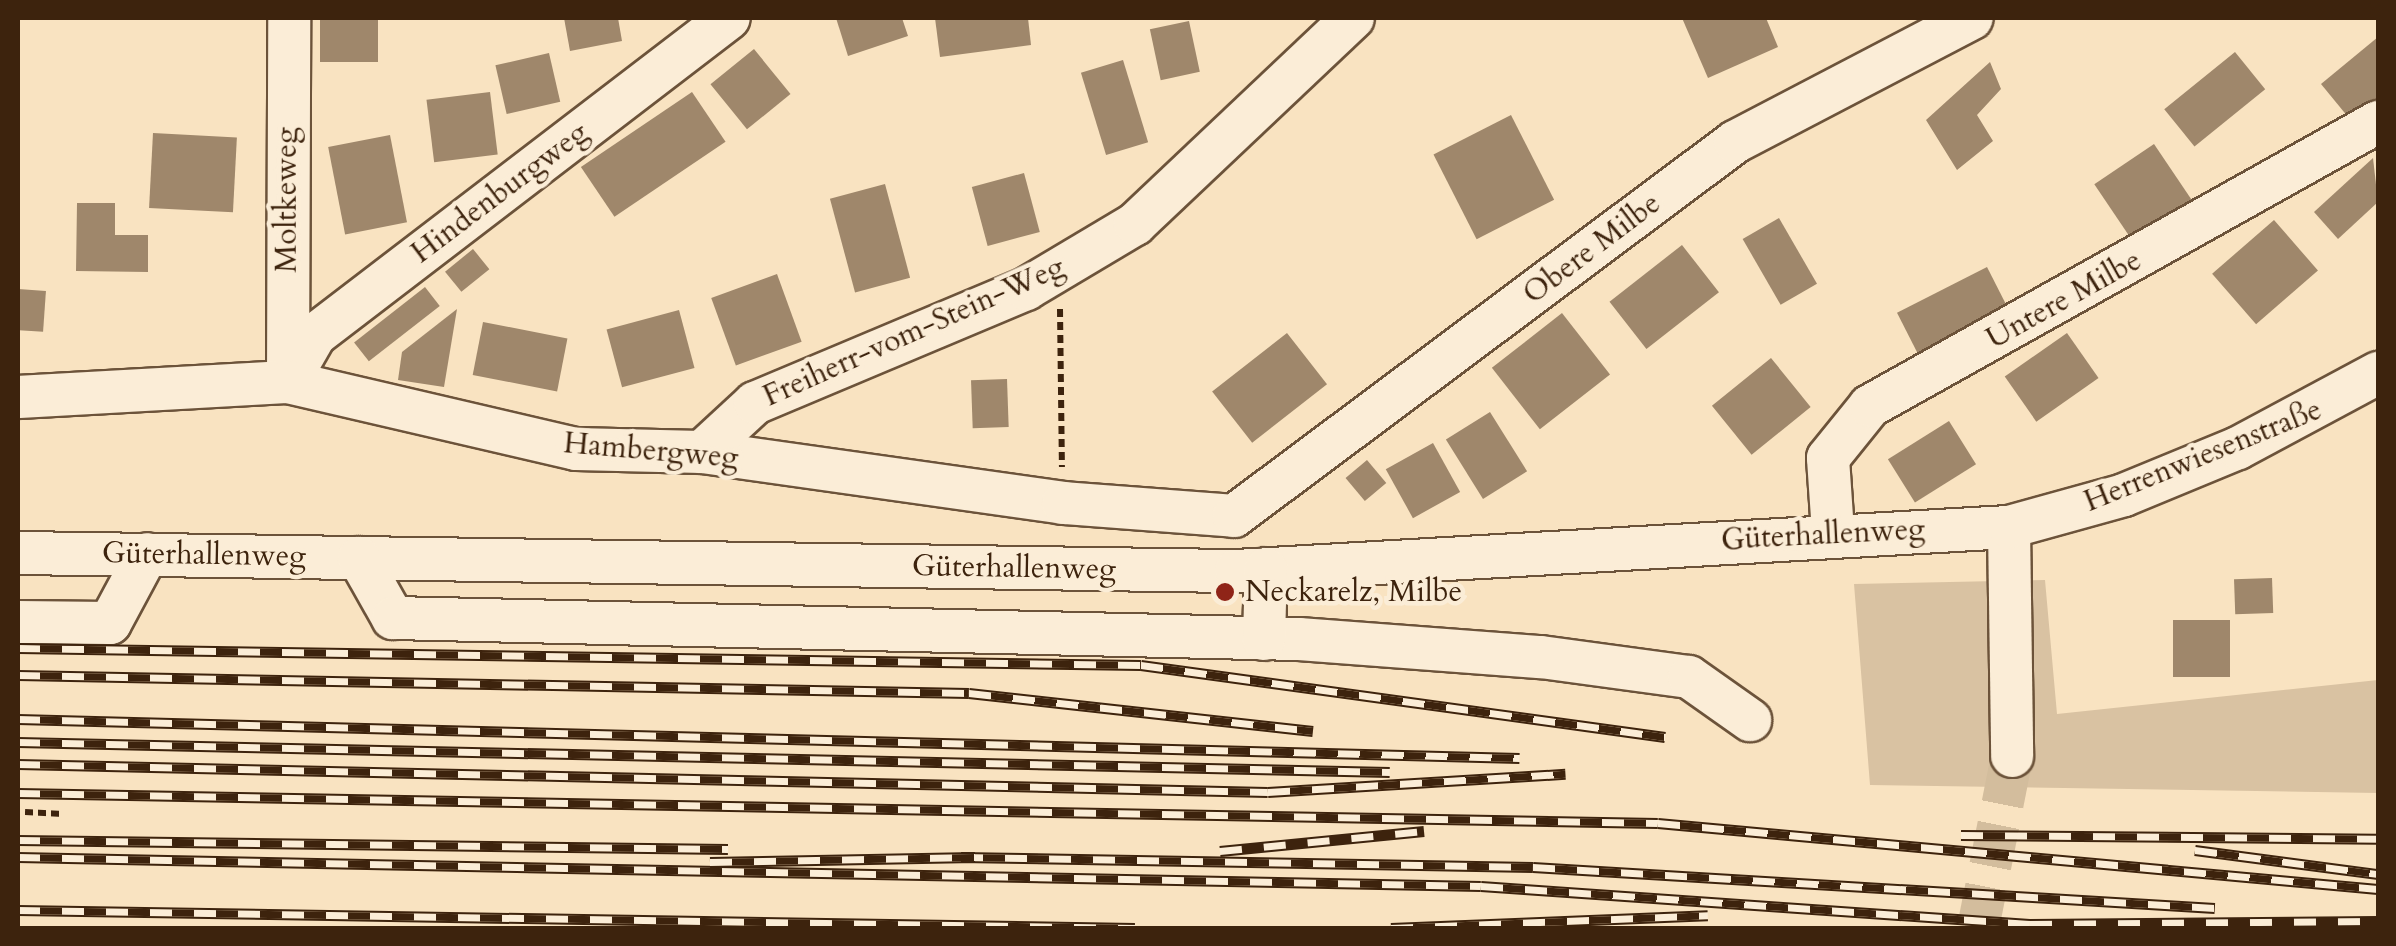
<!DOCTYPE html>
<meta charset="utf-8">
<style>
body{margin:0}
#map{position:relative;width:2396px;height:946px;overflow:hidden;background:#f9e3c1;font-family:Cardo,serif}
div>[style]{position:absolute}
.green>*{inset:0;background:#d9c2a2}
.building>*{inset:0;background:#9f876b;transform-origin:0 0}
.minor-tunnel>*{height:42px;margin-top:-21px;transform-origin:0;background:repeating-linear-gradient(90deg,#d3bd9d 0 42px,transparent 0 63px)}
.path>*{height:6px;margin-top:-3px;transform-origin:0;background:repeating-linear-gradient(90deg,#3d230d 0 8px,transparent 0 13px)}
.roads{filter:drop-shadow(2px 0 #6c533a) drop-shadow(-2px 0 #6c533a) drop-shadow(0 2px #6c533a) drop-shadow(0 -2px #6c533a)}
.minor>*{height:42px;margin:-21px;padding:0 21px;transform-origin:21px;border-radius:21px;background:#fbedd7}
.rail>*{height:11px;margin-top:-5.5px;transform-origin:0;background:repeating-linear-gradient(90deg,#fbedd7 0 22px,#3d230d 0 44px);box-sizing:border-box;border-block:2px solid #3d230d}
.dots>*{width:28px;height:28px;translate:-50% -50%;box-sizing:border-box;border:5px solid #fbedd7;border-radius:50%}
span{translate:-50% -50%;white-space:nowrap;text-align:center;line-height:1.15;-webkit-text-stroke:9px #fbedd7;paint-order:stroke}
.street-label{font-size:30px;color:#3d230d}
.poi-label{font-size:30px;color:#3d230d}
.left{translate:0 -50%;text-align:left}
.frame{position:absolute;inset:0;border:20px solid #3d230d;pointer-events:none}
</style>
<div id="map">
<div class="green">
<div style="clip-path:polygon(2045px 580px,2057px 714px,2378px 680px,2378px 793px,1870px 785px,1854px 584px)"></div>
</div>
<div class="building">
<div style="left:320px;top:18px;width:58px;height:44px"></div>
<div style="clip-path:polygon(564px 18px,618px 18px,622px 41px,570px 51px)"></div>
<div style="clip-path:polygon(836px 18px,902px 18px,908px 36px,848px 56px)"></div>
<div style="clip-path:polygon(935px 18px,1028px 18px,1031px 45px,940px 57px)"></div>
<div style="clip-path:polygon(1682px 18px,1766px 18px,1778px 47px,1708px 78px)"></div>
<div style="left:1189px;top:21px;width:52px;height:40px;rotate:78deg"></div>
<div style="clip-path:polygon(2378px 37px,2378px 102px,2353px 123px,2321px 84px)"></div>
<div style="left:754px;top:49px;width:58px;height:56px;rotate:51deg"></div>
<div style="left:2235px;top:52px;width:48px;height:91px;rotate:51deg"></div>
<div style="left:549px;top:53px;width:50px;height:55px;rotate:77deg"></div>
<div style="left:1123px;top:60px;width:86px;height:44px;rotate:73deg"></div>
<div style="clip-path:polygon(1990px 62px,2001px 89px,1977px 115px,1993px 141px,1957px 170px,1926px 120px)"></div>
<div style="left:490px;top:92px;width:63px;height:64px;rotate:83deg"></div>
<div style="left:692px;top:92px;width:60px;height:134px;rotate:56deg"></div>
<div style="left:1511px;top:115px;width:95px;height:87px;rotate:63deg"></div>
<div style="left:153px;top:133px;width:84px;height:75px;rotate:3deg"></div>
<div style="left:390px;top:135px;width:89px;height:63px;rotate:79deg"></div>
<div style="left:2154px;top:144px;width:73px;height:72px;rotate:56deg"></div>
<div style="clip-path:polygon(2373px 158px,2378px 202px,2338px 239px,2314px 212px)"></div>
<div style="left:1024px;top:173px;width:61px;height:54px;rotate:75deg"></div>
<div style="left:885px;top:184px;width:97px;height:57px;rotate:75deg"></div>
<div style="clip-path:polygon(77px 203px,115px 203px,115px 235px,148px 235px,148px 272px,76px 271px)"></div>
<div style="left:1779px;top:218px;width:76px;height:42px;rotate:60deg"></div>
<div style="left:2274px;top:220px;width:67px;height:82px;rotate:49deg"></div>
<div style="left:1682px;top:245px;width:60px;height:92px;rotate:52deg"></div>
<div style="left:473px;top:249px;width:26px;height:36px;rotate:51deg"></div>
<div style="left:1987px;top:267px;width:51px;height:101px;rotate:63deg"></div>
<div style="left:777px;top:274px;width:72px;height:70px;rotate:70deg"></div>
<div style="left:425px;top:287px;width:24px;height:90px;rotate:52deg"></div>
<div style="left:18px;top:289px;width:28px;height:41px;rotate:4deg"></div>
<div style="clip-path:polygon(457px 309px,444px 387px,398px 380px,402px 352px)"></div>
<div style="left:679px;top:310px;width:60px;height:75px;rotate:75deg"></div>
<div style="left:1562px;top:313px;width:78px;height:89px;rotate:52deg"></div>
<div style="left:483px;top:322px;width:86px;height:54px;rotate:11deg"></div>
<div style="left:1287px;top:333px;width:65px;height:95px;rotate:52deg"></div>
<div style="left:2067px;top:333px;width:55px;height:76px;rotate:55deg"></div>
<div style="left:1771px;top:358px;width:63px;height:76px;rotate:51deg"></div>
<div style="left:1007px;top:379px;width:48px;height:36px;rotate:88deg"></div>
<div style="left:1490px;top:412px;width:70px;height:52px;rotate:58deg"></div>
<div style="left:1949px;top:421px;width:51px;height:72px;rotate:58deg"></div>
<div style="left:1433px;top:443px;width:56px;height:54px;rotate:61deg"></div>
<div style="left:1367px;top:460px;width:30px;height:28px;rotate:50deg"></div>
<div style="left:2272px;top:578px;width:35px;height:38px;rotate:88deg"></div>
<div style="left:2173px;top:620px;width:57px;height:57px"></div>
</div>
<div class="minor-tunnel">
<div style="left:1978px;top:928px;width:175px;rotate:-78.8deg"></div>
</div>
<div class="path">
<div style="left:1060px;top:309px;width:158px;rotate:89.3deg"></div>
<div style="left:25px;top:812px;width:38px;rotate:3deg"></div>
</div>
<div class="roads">
<div class="minor">
<div style="left:288px;top:382px;width:54px;rotate:-60.1deg"></div>
<div style="left:315px;top:335px;width:521px;rotate:-37.44deg"></div>
<div style="left:288px;top:382px;width:364px;rotate:-89.8deg"></div>
<div style="left:18px;top:397px;width:270px;rotate:-3.2deg"></div>
<div style="left:288px;top:382px;width:296px;rotate:13.1deg"></div>
<div style="left:576px;top:449px;width:126px;rotate:1.4deg"></div>
<div style="left:702px;top:452px;width:365px;rotate:8deg"></div>
<div style="left:1063px;top:503px;width:171px;rotate:4.3deg"></div>
<div style="left:702px;top:452px;width:72px;rotate:-42.8deg"></div>
<div style="left:755px;top:403px;width:294px;rotate:-22.8deg"></div>
<div style="left:1026px;top:289px;width:127px;rotate:-30.8deg"></div>
<div style="left:1135px;top:224px;width:300px;rotate:-43.4deg"></div>
<div style="left:1234px;top:516px;width:625px;rotate:-36.74deg"></div>
<div style="left:1735px;top:142px;width:267px;rotate:-27.6deg"></div>
<div style="left:2009px;top:527px;width:229px;rotate:89.2deg"></div>
<div style="left:1833px;top:532px;width:74px;rotate:-93.9deg"></div>
<div style="left:1828px;top:458px;width:67px;rotate:-51.1deg"></div>
<div style="left:1870px;top:406px;width:582px;rotate:-29.21deg"></div>
<div style="left:18px;top:553px;width:1218px;rotate:0.85deg"></div>
<div style="left:1236px;top:571px;width:774px;rotate:-3.26deg"></div>
<div style="left:2009px;top:527px;width:119px;rotate:-15.5deg"></div>
<div style="left:2124px;top:495px;width:123px;rotate:-22.4deg"></div>
<div style="left:2238px;top:448px;width:159px;rotate:-28.2deg"></div>
<div style="left:359px;top:558px;width:69px;rotate:60.5deg"></div>
<div style="left:393px;top:618px;width:906px;rotate:1.33deg"></div>
<div style="left:1299px;top:639px;width:243px;rotate:4.3deg"></div>
<div style="left:1541px;top:657px;width:149px;rotate:7.7deg"></div>
<div style="left:1689px;top:677px;width:75px;rotate:35.2deg"></div>
<div style="left:18px;top:622px;width:92px;rotate:0.6deg"></div>
<div style="left:110px;top:623px;width:78px;rotate:-61.8deg"></div>
<div style="left:1264px;top:639px;width:70px;rotate:-88.4deg"></div>
</div>
</div>
<div class="rail">
<div style="left:18px;top:648px;width:1123px;rotate:0.87deg"></div>
<div style="left:1141px;top:665px;width:529px;rotate:7.82deg"></div>
<div style="left:18px;top:675px;width:951px;rotate:1.08deg"></div>
<div style="left:969px;top:693px;width:346px;rotate:6.3deg"></div>
<div style="left:18px;top:719px;width:1502px;rotate:1.49deg"></div>
<div style="left:18px;top:742px;width:1372px;rotate:1.25deg"></div>
<div style="left:18px;top:764px;width:1250px;rotate:1.28deg"></div>
<div style="left:1268px;top:792px;width:298px;rotate:-3.5deg"></div>
<div style="left:18px;top:793px;width:1640px;rotate:1.05deg"></div>
<div style="left:1658px;top:823px;width:723px;rotate:5.24deg"></div>
<div style="left:1961px;top:835px;width:417px;rotate:0.5deg"></div>
<div style="left:18px;top:840px;width:710px;rotate:0.73deg"></div>
<div style="left:2195px;top:850px;width:185px;rotate:7.5deg"></div>
<div style="left:1220px;top:851px;width:205px;rotate:-5.6deg"></div>
<div style="left:18px;top:857px;width:1463px;rotate:1.14deg"></div>
<div style="left:1481px;top:886px;width:550px;rotate:3.96deg"></div>
<div style="left:2030px;top:924px;width:348px;rotate:-0.5deg"></div>
<div style="left:961px;top:857px;width:572px;rotate:1deg"></div>
<div style="left:1533px;top:867px;width:683px;rotate:3.44deg"></div>
<div style="left:710px;top:862px;width:265px;rotate:-1.1deg"></div>
<div style="left:18px;top:910px;width:1117px;rotate:0.92deg"></div>
<div style="left:1391px;top:928px;width:317px;rotate:-2.3deg"></div>
</div>
<div class="dots">
<div style="left:1225px;top:592px;background:#8f2418"></div>
</div>
<div class="street-label">
<span style="left:500px;top:193px;rotate:-37deg">Hindenburgweg</span>
<span style="left:287px;top:200px;rotate:-90deg">Moltkeweg</span>
<span style="left:1592px;top:249px;rotate:-37deg">Obere Milbe</span>
<span style="left:2064px;top:300px;rotate:-29deg">Untere Milbe</span>
<span style="left:914px;top:332px;rotate:-24deg">Freiherr-vom-Stein-Weg</span>
<span style="left:651px;top:451px;rotate:5deg">Hambergweg</span>
<span style="left:2203px;top:456px;rotate:-22deg">Herrenwiesenstraße</span>
<span style="left:1823px;top:535px;rotate:-3deg">Güterhallenweg</span>
<span style="left:204px;top:555px;rotate:1deg">Güterhallenweg</span>
<span style="left:1014px;top:568px;rotate:1deg">Güterhallenweg</span>
</div>
<div class="poi-label">
<span class="left" style="left:1245px;top:592px">Neckarelz, Milbe</span>
</div>
<div class="frame"></div>
</div>
